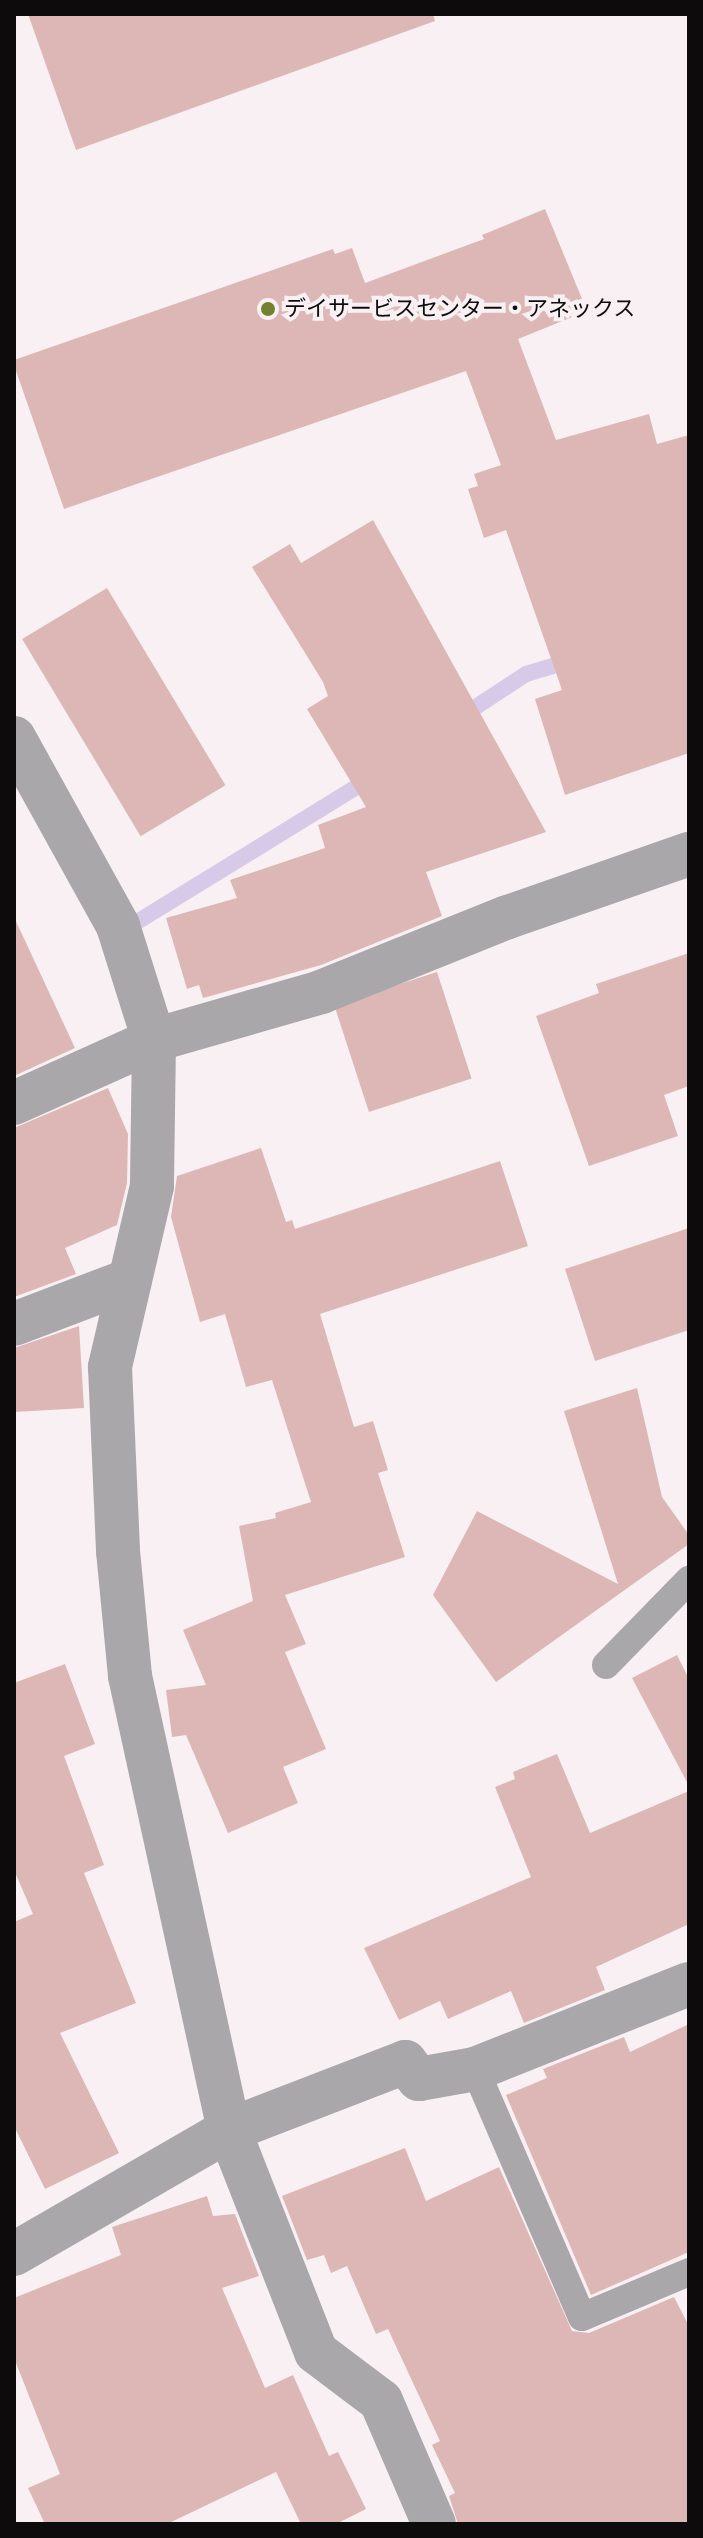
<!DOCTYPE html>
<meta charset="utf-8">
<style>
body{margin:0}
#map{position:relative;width:703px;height:2538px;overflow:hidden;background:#f8f0f3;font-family:Poppins,"Noto Sans JP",sans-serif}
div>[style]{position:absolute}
.stream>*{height:16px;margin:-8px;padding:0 8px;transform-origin:8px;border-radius:8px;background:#d7cae8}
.building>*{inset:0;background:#ddb7b6;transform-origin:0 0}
.lane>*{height:28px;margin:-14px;padding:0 14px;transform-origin:14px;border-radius:14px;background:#aaa7aa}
.street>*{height:44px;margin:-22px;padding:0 22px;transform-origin:22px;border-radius:22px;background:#aaa7aa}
.dots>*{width:22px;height:22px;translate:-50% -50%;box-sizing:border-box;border:4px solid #f8f0f3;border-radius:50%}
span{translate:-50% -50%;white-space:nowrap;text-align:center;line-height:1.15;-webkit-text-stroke:8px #f8f0f3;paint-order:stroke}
.poi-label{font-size:22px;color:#0d0b0c}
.left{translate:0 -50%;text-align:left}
.frame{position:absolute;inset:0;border:16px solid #0d0b0c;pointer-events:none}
</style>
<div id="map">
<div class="stream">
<div style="left:459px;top:718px;width:80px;rotate:-33.3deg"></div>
<div style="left:526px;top:674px;width:49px;rotate:-16.6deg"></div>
<div style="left:137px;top:922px;width:275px;rotate:-31.6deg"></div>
</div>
<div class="building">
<div style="clip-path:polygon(28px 14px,433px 14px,435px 21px,76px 150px)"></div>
<div style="clip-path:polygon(545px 209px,587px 311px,518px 339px,556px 440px,649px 414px,657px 444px,689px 435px,689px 753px,565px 795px,535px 699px,562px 690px,506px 530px,484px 538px,468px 489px,478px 486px,474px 474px,501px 465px,466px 371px,64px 509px,14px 365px,14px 360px,333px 249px,335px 254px,352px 248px,365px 283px,484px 239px,482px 235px)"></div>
<div style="clip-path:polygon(373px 520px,546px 832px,426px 872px,442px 916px,321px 965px,203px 998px,199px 985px,187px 989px,166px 918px,237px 898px,230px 880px,325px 848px,318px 825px,366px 807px,307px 709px,328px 696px,323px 682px,252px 567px,290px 544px,301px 563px)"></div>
<div style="left:107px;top:588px;width:230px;height:99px;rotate:59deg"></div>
<div style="clip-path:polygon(14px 917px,75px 1048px,14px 1076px)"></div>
<div style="clip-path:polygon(689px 953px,689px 1086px,664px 1095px,678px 1136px,589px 1166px,536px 1016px,599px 993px,596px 984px)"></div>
<div style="left:437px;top:972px;width:112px;height:108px;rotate:72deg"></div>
<div style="clip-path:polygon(108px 1088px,128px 1134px,127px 1183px,117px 1225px,65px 1248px,76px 1274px,14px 1297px,14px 1128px)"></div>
<div style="clip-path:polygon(261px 1148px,286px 1222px,292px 1220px,295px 1229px,500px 1161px,528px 1246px,320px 1314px,354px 1427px,373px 1421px,388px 1470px,378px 1473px,405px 1557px,285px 1595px,306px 1644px,285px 1652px,326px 1749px,283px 1767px,298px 1803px,228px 1833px,186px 1735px,172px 1737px,166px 1690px,206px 1685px,183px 1630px,253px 1601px,239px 1526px,276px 1518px,275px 1513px,311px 1502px,272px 1380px,246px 1387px,225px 1314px,200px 1322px,171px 1217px,177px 1176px)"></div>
<div style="clip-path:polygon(689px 1228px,689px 1330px,595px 1361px,565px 1269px)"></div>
<div style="clip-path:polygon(79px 1326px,84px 1408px,14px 1412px,14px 1348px)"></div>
<div style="clip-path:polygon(637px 1388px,662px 1497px,689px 1535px,689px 1544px,496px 1682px,433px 1595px,477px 1511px,618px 1584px,564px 1411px)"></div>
<div style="clip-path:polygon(677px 1655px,689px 1679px,689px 1786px,632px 1678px)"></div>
<div style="clip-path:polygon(65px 1664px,95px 1744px,64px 1756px,104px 1865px,84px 1873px,136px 2003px,60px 2033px,119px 2153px,45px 2189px,14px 2126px,14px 1922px,33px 1914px,14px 1870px,14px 1683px)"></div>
<div style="clip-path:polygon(557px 1754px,590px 1833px,689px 1791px,689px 1924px,596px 1967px,605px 1990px,524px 2023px,511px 1991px,448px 2019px,440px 2001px,399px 2020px,364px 1948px,531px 1877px,495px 1787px,515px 1779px,513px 1772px)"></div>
<div style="clip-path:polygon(689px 2024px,689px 2252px,591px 2295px,506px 2095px,547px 2078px,543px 2069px,624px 2037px,630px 2052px)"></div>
<div style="clip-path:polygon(405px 2148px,426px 2201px,499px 2167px,572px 2331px,589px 2333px,674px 2297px,689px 2326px,689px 2524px,458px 2524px,449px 2496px,455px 2493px,432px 2445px,440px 2441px,388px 2329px,376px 2334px,347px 2266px,331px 2273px,324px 2255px,307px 2260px,282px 2196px)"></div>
<div style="clip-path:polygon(207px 2196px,213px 2216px,235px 2214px,259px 2276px,222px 2288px,265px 2388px,293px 2375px,329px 2456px,338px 2452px,366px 2509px,336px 2524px,301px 2524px,276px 2472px,167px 2524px,45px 2524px,28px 2488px,60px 2474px,14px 2358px,14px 2298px,121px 2255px,112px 2227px)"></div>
</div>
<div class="lane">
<div style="left:606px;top:1665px;width:119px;rotate:-45.7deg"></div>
<div style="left:475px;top:2069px;width:270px;rotate:66.7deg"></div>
<div style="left:582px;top:2317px;width:116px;rotate:-22.8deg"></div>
</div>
<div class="street">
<div style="left:14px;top:738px;width:215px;rotate:61deg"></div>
<div style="left:118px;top:926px;width:120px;rotate:72.5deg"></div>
<div style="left:154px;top:1040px;width:146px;rotate:90.8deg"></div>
<div style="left:152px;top:1186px;width:186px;rotate:103.1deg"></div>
<div style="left:110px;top:1367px;width:184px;rotate:87.5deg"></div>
<div style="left:118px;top:1551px;width:126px;rotate:84.5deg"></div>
<div style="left:130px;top:1676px;width:465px;rotate:77.7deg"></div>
<div style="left:229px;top:2130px;width:238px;rotate:68.6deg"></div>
<div style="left:316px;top:2352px;width:81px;rotate:37deg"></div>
<div style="left:381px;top:2401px;width:134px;rotate:66.7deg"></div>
<div style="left:14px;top:1103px;width:154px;rotate:-24.2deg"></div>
<div style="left:154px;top:1040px;width:174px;rotate:-16deg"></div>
<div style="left:321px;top:992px;width:201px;rotate:-21.9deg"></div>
<div style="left:508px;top:917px;width:192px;rotate:-19.2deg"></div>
<div style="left:14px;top:1324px;width:124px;rotate:-20.8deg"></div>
<div style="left:14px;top:2254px;width:248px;rotate:-30deg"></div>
<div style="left:229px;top:2130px;width:189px;rotate:-21.1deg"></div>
<div style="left:405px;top:2062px;width:22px;rotate:51deg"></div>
<div style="left:419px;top:2079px;width:57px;rotate:-10.1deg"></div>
<div style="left:475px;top:2069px;width:230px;rotate:-21.7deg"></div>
</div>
<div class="dots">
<div style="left:268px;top:309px;background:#74822f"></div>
</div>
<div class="poi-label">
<span class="left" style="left:284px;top:309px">デイサービスセンター・アネックス</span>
</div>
<div class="frame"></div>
</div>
